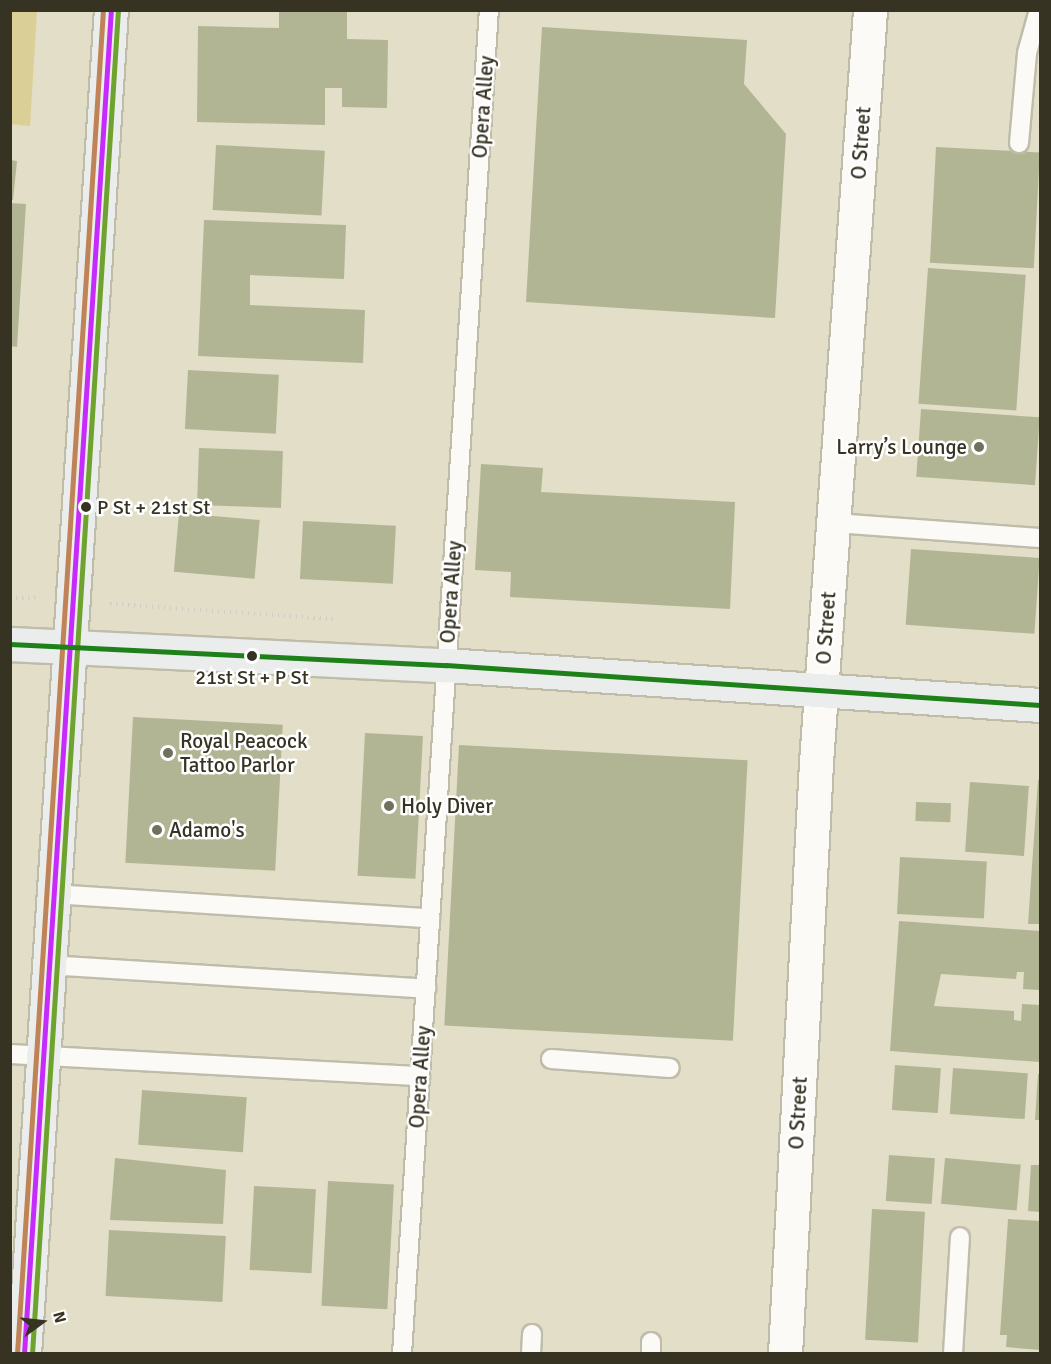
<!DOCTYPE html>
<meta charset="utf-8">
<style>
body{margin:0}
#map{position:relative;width:1051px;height:1364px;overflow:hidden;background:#e2dec8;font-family:Signika,sans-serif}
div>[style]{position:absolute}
.green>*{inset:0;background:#dad097}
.building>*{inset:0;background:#b2b593;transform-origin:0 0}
.path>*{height:4px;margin-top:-2px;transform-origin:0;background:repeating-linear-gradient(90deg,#cecec7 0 1.5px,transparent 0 6px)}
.roads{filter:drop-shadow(2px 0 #bfbcaa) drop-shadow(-2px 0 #bfbcaa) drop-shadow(0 2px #bfbcaa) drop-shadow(0 -2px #bfbcaa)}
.lane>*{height:18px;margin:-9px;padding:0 9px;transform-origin:9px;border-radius:9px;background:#fbfaf7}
.street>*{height:33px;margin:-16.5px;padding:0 16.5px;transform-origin:16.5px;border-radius:16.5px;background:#fbfaf7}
.secondary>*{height:33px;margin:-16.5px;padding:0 16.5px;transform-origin:16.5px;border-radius:16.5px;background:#eaedeb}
.bus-1>*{height:4.5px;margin:-2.25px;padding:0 2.25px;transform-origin:2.25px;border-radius:2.25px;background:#c52bfb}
.bus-2>*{height:4.5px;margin:-2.25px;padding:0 2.25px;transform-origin:2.25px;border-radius:2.25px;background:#6ea330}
.bus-3>*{height:4.5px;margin:-2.25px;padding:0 2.25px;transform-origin:2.25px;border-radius:2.25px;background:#c08357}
.bus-4>*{height:4.5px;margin:-2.25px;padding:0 2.25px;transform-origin:2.25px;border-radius:2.25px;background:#1e8019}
.dots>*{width:16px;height:16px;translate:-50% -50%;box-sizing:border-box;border:3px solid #fff;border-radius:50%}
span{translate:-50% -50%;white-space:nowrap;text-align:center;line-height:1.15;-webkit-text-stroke:5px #fff;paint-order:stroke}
.bus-label{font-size:20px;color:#363323}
.left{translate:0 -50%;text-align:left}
.street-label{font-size:21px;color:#363323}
.poi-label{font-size:21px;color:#363323}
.right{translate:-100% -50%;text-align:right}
.frame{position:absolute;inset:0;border:12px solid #363323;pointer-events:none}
.north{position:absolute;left:12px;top:1292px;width:60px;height:60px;-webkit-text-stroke:4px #fff;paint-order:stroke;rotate:75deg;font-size:16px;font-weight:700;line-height:24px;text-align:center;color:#363323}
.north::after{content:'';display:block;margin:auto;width:21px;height:27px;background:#363323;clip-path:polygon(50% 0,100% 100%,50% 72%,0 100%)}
</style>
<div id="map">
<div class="green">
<div style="clip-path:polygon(10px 11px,37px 11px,30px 126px,11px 124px)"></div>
</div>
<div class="building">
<div style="clip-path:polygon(279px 11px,347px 12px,347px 39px,388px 40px,387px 108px,342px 107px,342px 88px,325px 88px,325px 125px,197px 122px,198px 26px,279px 28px)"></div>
<div style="clip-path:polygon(542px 27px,747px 40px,744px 84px,786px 134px,775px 318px,526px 302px)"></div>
<div style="left:216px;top:145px;width:109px;height:65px;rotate:3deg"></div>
<div style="left:936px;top:147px;width:104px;height:116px;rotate:3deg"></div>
<div style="clip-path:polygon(10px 160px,17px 161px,13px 200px,10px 199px)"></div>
<div style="clip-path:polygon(10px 203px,26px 204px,17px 347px,10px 346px)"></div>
<div style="clip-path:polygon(204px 220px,346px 225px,344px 279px,250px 275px,250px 305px,365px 310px,363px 363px,198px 356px)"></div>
<div style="left:928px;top:268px;width:98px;height:136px;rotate:4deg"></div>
<div style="left:188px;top:370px;width:91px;height:59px;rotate:3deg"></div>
<div style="left:921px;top:409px;width:119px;height:68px;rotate:4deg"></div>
<div style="left:199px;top:448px;width:84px;height:57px;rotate:2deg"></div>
<div style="clip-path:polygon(481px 464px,543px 468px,541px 492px,735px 502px,730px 609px,510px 597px,511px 572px,475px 570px)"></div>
<div style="left:179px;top:513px;width:81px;height:59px;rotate:5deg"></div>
<div style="left:303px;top:521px;width:93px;height:58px;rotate:3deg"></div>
<div style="left:911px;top:549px;width:129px;height:76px;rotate:4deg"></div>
<div style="left:133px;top:717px;width:150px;height:146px;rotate:3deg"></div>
<div style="left:365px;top:733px;width:58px;height:143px;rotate:3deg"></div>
<div style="left:459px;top:745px;width:289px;height:281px;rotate:3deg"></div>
<div style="clip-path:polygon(1038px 780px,1040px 780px,1040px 924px,1028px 924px)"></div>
<div style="left:970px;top:782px;width:59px;height:70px;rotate:4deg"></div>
<div style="left:916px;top:802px;width:35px;height:19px;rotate:2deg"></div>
<div style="left:900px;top:857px;width:87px;height:57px;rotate:3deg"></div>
<div style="clip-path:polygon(899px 921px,1040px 931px,1040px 990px,1023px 989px,1024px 972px,1017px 972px,1016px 979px,941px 974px,934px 1006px,1014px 1011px,1014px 1020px,1021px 1021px,1022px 1004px,1040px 1005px,1040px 1062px,890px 1051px)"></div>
<div style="left:895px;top:1065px;width:46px;height:45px;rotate:4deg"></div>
<div style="left:953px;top:1068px;width:75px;height:46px;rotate:4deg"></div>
<div style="clip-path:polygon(1038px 1074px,1040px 1074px,1040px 1120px,1035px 1120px)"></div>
<div style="left:142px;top:1090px;width:105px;height:55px;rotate:4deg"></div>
<div style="left:889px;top:1155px;width:46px;height:46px;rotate:4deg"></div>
<div style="clip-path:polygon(115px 1158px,226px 1170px,223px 1224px,110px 1220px)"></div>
<div style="left:945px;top:1158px;width:76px;height:46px;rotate:5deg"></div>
<div style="clip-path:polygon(1031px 1165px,1040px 1165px,1040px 1212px,1028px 1211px)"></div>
<div style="left:328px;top:1181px;width:66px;height:125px;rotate:3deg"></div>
<div style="left:254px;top:1186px;width:62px;height:84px;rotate:3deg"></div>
<div style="left:872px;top:1209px;width:53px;height:131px;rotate:3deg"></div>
<div style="clip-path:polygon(1008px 1219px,1040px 1221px,1040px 1350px,1006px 1347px,1007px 1335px,1000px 1335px)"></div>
<div style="left:109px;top:1230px;width:117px;height:66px;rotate:3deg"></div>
</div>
<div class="path">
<div style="left:10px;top:598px;width:27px;rotate:-2deg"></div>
<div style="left:110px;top:604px;width:224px;rotate:3.8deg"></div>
</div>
<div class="roads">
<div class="lane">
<div style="left:1019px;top:143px;width:90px;rotate:-84.9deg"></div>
<div style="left:1027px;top:53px;width:45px;rotate:-74.4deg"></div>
<div style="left:834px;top:523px;width:207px;rotate:4.2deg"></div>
<div style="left:54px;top:894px;width:377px;rotate:3.7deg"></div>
<div style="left:49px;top:965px;width:378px;rotate:3.6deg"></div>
<div style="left:10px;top:1054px;width:411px;rotate:3.1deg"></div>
<div style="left:551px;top:1059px;width:119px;rotate:4.3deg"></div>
<div style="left:402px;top:1354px;width:1347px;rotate:-86.3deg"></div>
<div style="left:531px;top:1354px;width:20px;rotate:-87deg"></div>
<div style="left:651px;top:1354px;width:12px;rotate:-90deg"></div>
<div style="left:953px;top:1354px;width:117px;rotate:-86.6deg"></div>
</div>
<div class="street">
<div style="left:785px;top:1354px;width:593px;rotate:-87deg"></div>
<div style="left:816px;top:762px;width:754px;rotate:-85.89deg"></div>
</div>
<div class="secondary">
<div style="left:10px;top:644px;width:437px;rotate:2.8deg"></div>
<div style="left:446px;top:665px;width:595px;rotate:3.85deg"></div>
<div style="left:24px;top:1354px;width:1347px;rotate:-86.3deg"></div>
</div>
</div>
<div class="bus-1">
<div style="left:24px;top:1354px;width:1347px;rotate:-86.3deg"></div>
</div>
<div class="bus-2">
<div style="left:32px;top:1354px;width:1347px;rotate:-86.34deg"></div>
</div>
<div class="bus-3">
<div style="left:17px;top:1354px;width:1347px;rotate:-86.34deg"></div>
</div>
<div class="bus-4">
<div style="left:10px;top:644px;width:437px;rotate:2.8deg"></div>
<div style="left:446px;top:665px;width:595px;rotate:3.85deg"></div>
</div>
<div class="dots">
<div style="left:979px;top:447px;background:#726f5d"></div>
<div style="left:86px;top:507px;background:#363323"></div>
<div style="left:252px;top:656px;background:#363323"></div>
<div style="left:168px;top:753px;background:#726f5d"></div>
<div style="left:389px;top:806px;background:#726f5d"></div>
<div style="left:157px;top:830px;background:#726f5d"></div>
</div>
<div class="bus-label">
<span class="left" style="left:97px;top:507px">P St + 21st St</span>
<span style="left:252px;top:677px">21st St + P St</span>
</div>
<div class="street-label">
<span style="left:483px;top:107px;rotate:-86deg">Opera Alley</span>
<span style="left:861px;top:143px;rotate:-86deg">O Street</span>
<span style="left:451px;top:592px;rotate:-86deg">Opera Alley</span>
<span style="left:826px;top:628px;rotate:-86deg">O Street</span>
<span style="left:420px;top:1077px;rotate:-86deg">Opera Alley</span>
<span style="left:798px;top:1113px;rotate:-87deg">O Street</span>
</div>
<div class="poi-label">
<span class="right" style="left:967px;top:447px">Larry’s Lounge</span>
<span class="left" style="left:180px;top:753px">Royal Peacock<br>Tattoo Parlor</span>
<span class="left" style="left:401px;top:806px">Holy Diver</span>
<span class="left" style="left:169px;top:830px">Adamo's</span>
</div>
<div class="frame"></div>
<div class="north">N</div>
</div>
